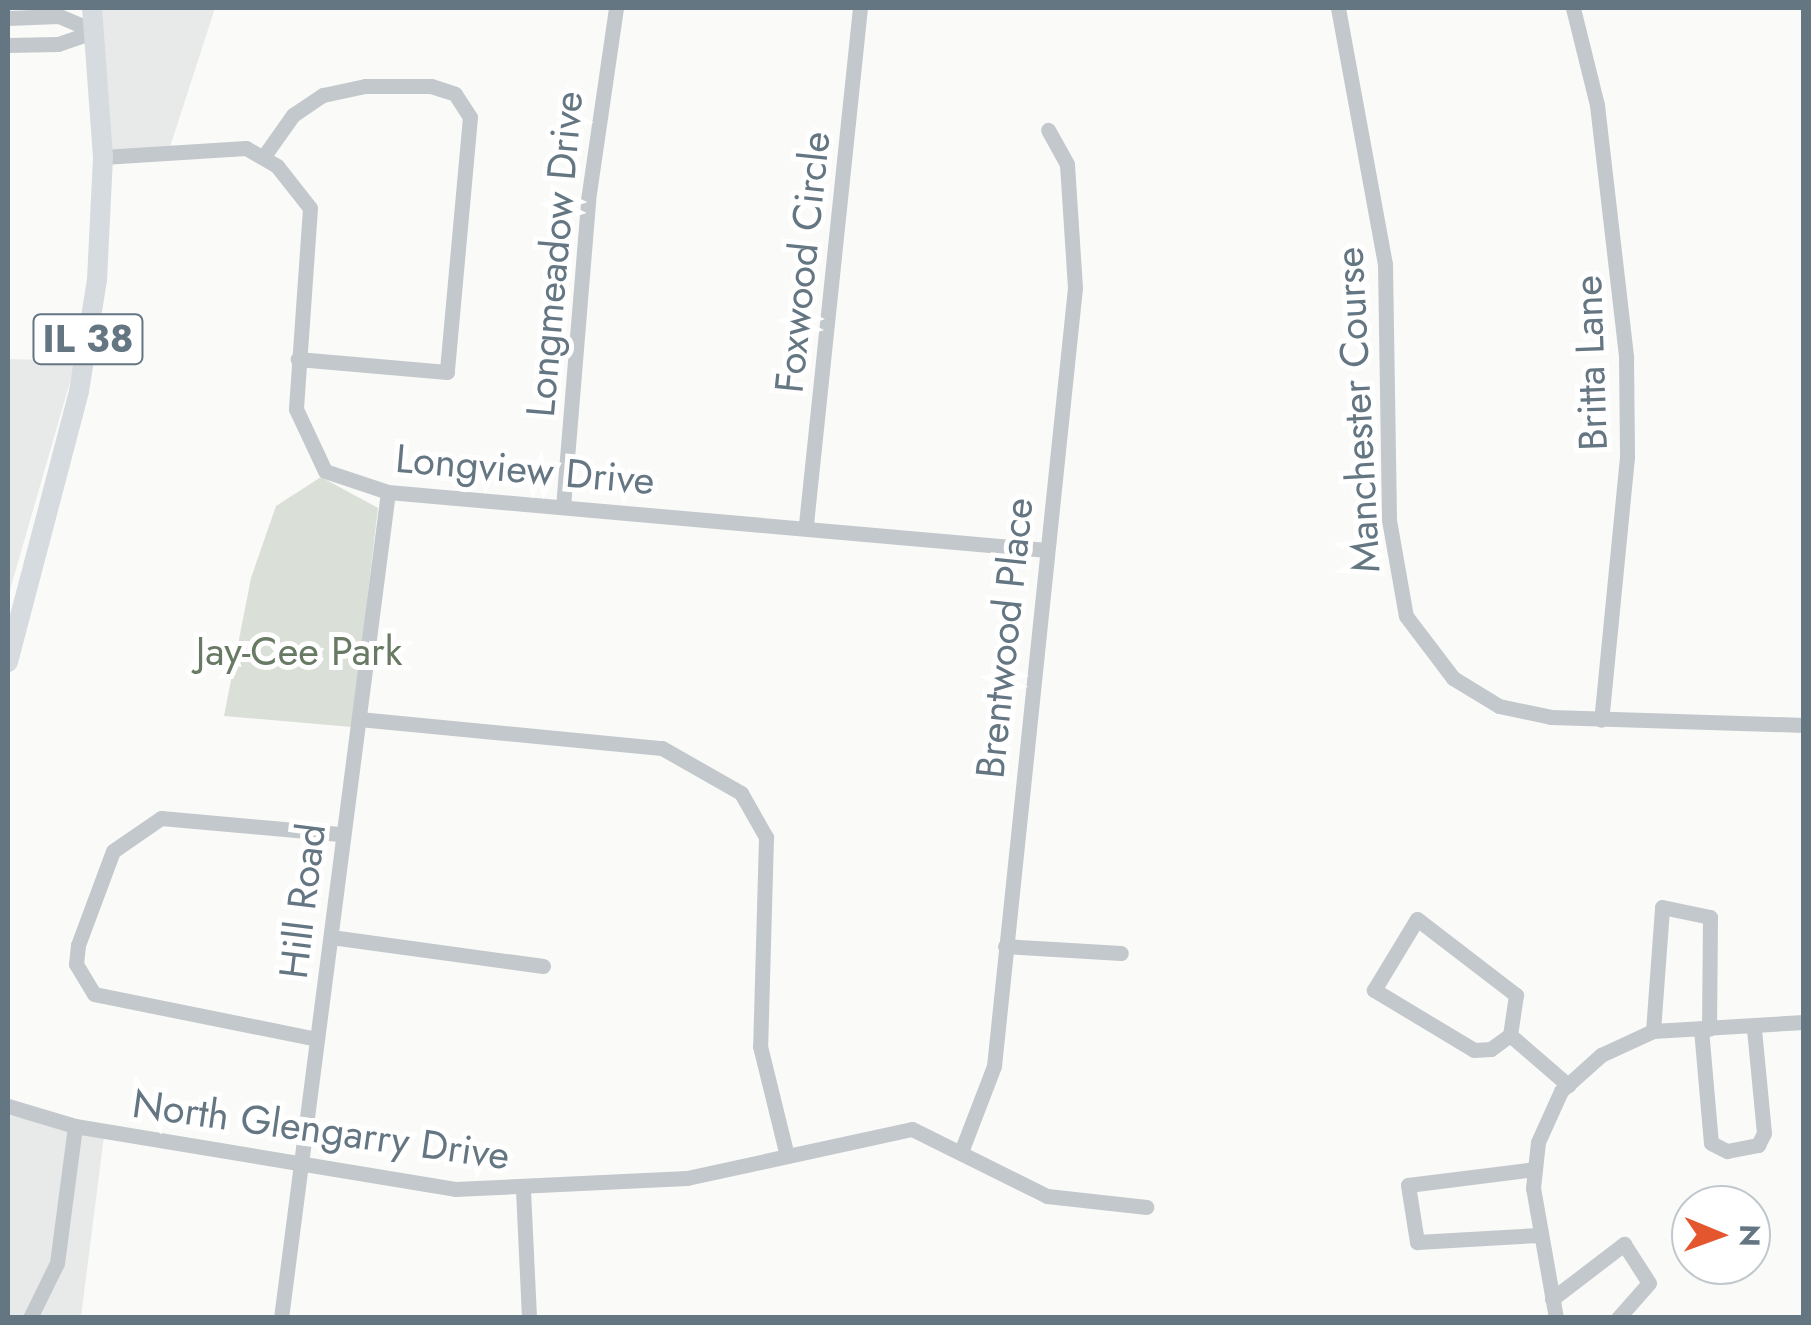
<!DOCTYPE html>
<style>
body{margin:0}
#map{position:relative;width:1811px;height:1325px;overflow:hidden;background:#fafaf8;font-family:Jost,sans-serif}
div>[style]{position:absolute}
.built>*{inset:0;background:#e8e9e9}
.green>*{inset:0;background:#dadfd7}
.minor>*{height:15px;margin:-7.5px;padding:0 7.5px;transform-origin:7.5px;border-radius:7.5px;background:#c3c8cc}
.major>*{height:20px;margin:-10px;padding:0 10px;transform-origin:10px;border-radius:10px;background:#d6dbdf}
span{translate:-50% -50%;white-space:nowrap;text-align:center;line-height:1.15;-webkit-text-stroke:10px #fff;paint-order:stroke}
.shield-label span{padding:2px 8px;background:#fff;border:2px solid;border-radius:8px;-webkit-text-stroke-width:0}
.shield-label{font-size:38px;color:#657683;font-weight:700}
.street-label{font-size:40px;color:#657683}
.park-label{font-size:40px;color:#687a64}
.frame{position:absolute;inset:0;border:10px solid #657683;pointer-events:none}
.north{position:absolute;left:1671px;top:1185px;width:100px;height:100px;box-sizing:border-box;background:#fff;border:2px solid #c1c8cd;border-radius:50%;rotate:91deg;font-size:28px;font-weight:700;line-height:40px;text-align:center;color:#657683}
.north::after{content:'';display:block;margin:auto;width:35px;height:45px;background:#e4572e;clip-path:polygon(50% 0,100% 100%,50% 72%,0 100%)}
</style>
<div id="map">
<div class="built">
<div style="clip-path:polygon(101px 8px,215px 8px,170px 147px,111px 151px)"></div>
<div style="clip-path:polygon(8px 359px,76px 361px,8px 597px)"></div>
<div style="clip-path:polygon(8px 1115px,104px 1136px,81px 1317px,8px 1317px)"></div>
</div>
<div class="green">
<div style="clip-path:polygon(321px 477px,378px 508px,352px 727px,224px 716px,251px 578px,276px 506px)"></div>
</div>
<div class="minor">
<div style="left:1338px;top:8px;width:260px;rotate:79.6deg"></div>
<div style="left:1385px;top:264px;width:256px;rotate:89.1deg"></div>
<div style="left:1389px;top:520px;width:97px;rotate:80deg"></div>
<div style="left:1406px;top:616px;width:78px;rotate:52.8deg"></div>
<div style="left:1453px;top:678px;width:54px;rotate:31.3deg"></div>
<div style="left:1499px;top:706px;width:53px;rotate:11.9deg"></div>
<div style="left:1551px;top:717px;width:253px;rotate:1.8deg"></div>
<div style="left:1573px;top:8px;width:100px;rotate:76.1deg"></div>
<div style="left:1597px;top:105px;width:254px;rotate:83.4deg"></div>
<div style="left:1626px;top:357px;width:100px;rotate:89.4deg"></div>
<div style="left:1627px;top:457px;width:264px;rotate:95.6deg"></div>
<div style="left:8px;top:18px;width:51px;rotate:-2.2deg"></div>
<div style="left:59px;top:16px;width:39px;rotate:23deg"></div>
<div style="left:8px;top:45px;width:50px;rotate:-1.1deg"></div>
<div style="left:58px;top:44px;width:39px;rotate:-19deg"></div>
<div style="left:264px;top:156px;width:50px;rotate:-54.7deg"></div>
<div style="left:293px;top:115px;width:36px;rotate:-34deg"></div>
<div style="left:323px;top:95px;width:43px;rotate:-12.1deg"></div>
<div style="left:365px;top:86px;width:66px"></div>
<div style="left:431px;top:86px;width:25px;rotate:18deg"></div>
<div style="left:455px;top:94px;width:27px;rotate:57deg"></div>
<div style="left:470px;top:117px;width:256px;rotate:95.2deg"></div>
<div style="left:447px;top:372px;width:150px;rotate:-175deg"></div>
<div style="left:103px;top:157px;width:143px;rotate:-3.6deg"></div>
<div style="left:246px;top:148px;width:36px;rotate:30deg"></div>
<div style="left:277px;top:166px;width:53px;rotate:51.8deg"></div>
<div style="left:310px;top:208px;width:201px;rotate:94deg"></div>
<div style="left:296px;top:409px;width:68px;rotate:64.9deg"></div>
<div style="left:325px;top:471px;width:66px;rotate:18.4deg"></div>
<div style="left:388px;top:492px;width:661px;rotate:5.04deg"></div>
<div style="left:563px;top:507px;width:308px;rotate:-85.3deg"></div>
<div style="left:588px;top:200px;width:194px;rotate:-81.7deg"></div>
<div style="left:806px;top:524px;width:519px;rotate:-84.03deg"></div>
<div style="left:359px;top:719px;width:304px;rotate:5.5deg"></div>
<div style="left:662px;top:748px;width:91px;rotate:29.7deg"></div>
<div style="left:741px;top:793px;width:51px;rotate:60.4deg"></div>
<div style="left:766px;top:837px;width:209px;rotate:91.6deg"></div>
<div style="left:760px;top:1046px;width:109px;rotate:76.2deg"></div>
<div style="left:1417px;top:919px;width:125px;rotate:37.5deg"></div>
<div style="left:1516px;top:995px;width:40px;rotate:98.5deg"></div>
<div style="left:1510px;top:1035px;width:24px;rotate:144deg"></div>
<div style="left:1491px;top:1049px;width:17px;rotate:177deg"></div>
<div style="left:1474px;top:1050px;width:117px;rotate:-149deg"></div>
<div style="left:1374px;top:990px;width:83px;rotate:-58.8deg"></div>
<div style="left:331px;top:937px;width:214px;rotate:7.8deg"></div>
<div style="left:1005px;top:946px;width:116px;rotate:3.5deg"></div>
<div style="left:1701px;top:1029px;width:114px;rotate:85deg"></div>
<div style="left:1711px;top:1143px;width:18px;rotate:27deg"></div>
<div style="left:1727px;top:1151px;width:32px;rotate:-11deg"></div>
<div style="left:1758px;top:1145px;width:13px;rotate:-63deg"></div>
<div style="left:1764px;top:1133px;width:104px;rotate:-95.5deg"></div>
<div style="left:1653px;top:1031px;width:124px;rotate:-85.8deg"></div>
<div style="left:1662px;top:907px;width:49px;rotate:11.8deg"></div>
<div style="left:1710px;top:917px;width:112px;rotate:90.5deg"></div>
<div style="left:1510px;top:1035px;width:77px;rotate:40.8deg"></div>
<div style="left:317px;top:1039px;width:227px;rotate:-168.6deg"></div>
<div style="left:94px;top:994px;width:35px;rotate:-121deg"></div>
<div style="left:76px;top:964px;width:19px;rotate:-84deg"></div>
<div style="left:78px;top:945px;width:100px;rotate:-69.6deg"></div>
<div style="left:113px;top:851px;width:58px;rotate:-34.5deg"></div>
<div style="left:161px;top:818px;width:182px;rotate:5.1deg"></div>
<div style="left:8px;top:1106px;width:70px;rotate:16.6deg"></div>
<div style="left:75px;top:1126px;width:385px;rotate:9.4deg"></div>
<div style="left:455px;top:1189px;width:232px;rotate:-2.7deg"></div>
<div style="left:687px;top:1178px;width:230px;rotate:-12.3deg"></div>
<div style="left:912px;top:1129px;width:151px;rotate:26.4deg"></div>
<div style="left:1047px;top:1196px;width:100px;rotate:6.3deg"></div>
<div style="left:961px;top:1152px;width:92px;rotate:-69deg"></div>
<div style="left:994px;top:1066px;width:782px;rotate:-84.06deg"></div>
<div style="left:1075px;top:288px;width:124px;rotate:-93.7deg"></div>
<div style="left:1067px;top:164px;width:39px;rotate:-119deg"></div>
<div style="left:1535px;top:1169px;width:128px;rotate:172.8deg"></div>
<div style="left:1408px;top:1185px;width:58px;rotate:81deg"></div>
<div style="left:1417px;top:1242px;width:123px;rotate:-3.3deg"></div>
<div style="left:523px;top:1190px;width:128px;rotate:87.3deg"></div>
<div style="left:1552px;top:1299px;width:91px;rotate:-37.4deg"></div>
<div style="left:1624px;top:1244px;width:46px;rotate:57.3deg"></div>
<div style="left:1649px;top:1283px;width:47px;rotate:131.5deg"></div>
<div style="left:30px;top:1318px;width:61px;rotate:-63.9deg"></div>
<div style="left:57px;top:1263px;width:138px;rotate:-82.5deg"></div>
<div style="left:281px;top:1318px;width:833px;rotate:-82.62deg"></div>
<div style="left:1556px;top:1318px;width:132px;rotate:-100deg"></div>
<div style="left:1533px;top:1188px;width:46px;rotate:-83.8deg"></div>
<div style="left:1538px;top:1142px;width:56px;rotate:-65.7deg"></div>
<div style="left:1561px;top:1091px;width:54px;rotate:-42deg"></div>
<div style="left:1601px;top:1055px;width:57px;rotate:-24.8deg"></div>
<div style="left:1653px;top:1031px;width:151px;rotate:-3.4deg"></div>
</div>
<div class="major">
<div style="left:8px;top:662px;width:280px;rotate:-75.3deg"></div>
<div style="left:79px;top:391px;width:112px;rotate:-80.8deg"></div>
<div style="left:97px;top:280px;width:123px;rotate:-87.2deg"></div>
<div style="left:103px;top:157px;width:149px;rotate:-94.2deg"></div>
</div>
<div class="shield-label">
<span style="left:88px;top:339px">IL 38</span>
</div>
<div class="street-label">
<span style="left:554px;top:254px;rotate:-85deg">Longmeadow Drive</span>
<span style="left:802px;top:262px;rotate:-84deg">Foxwood Circle</span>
<span style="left:1590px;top:363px;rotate:-92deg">Britta Lane</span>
<span style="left:1357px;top:410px;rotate:-93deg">Manchester Course</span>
<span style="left:525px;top:469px;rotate:5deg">Longview Drive</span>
<span style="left:1004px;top:638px;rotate:-84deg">Brentwood Place</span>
<span style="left:302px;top:901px;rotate:-83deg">Hill Road</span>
<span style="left:321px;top:1129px;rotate:8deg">North Glengarry Drive</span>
</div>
<div class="park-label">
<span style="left:299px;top:651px">Jay-Cee Park</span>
</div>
<div class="frame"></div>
<div class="north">N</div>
</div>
